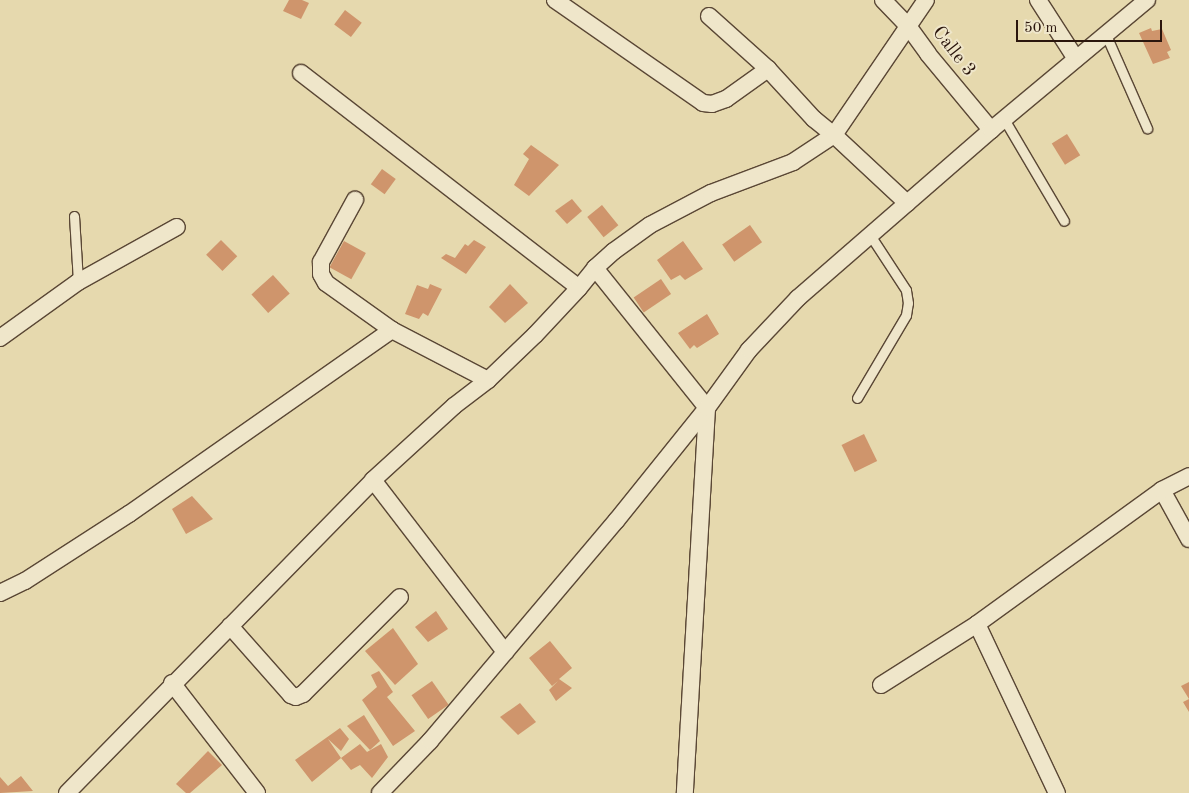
<!DOCTYPE html>
<style>
body{margin:0}
#map{position:relative;width:1189px;height:793px;overflow:hidden;background:#e6d9ae;font-family:"Old Standard TT",serif}
div>[style]{position:absolute}
.building>*{inset:0;background:#cf956c;transform-origin:0 0}
.roads{filter:drop-shadow(1px 0 #5a4735) drop-shadow(-1px 0 #5a4735) drop-shadow(0 1px #5a4735) drop-shadow(0 -1px #5a4735)}
.lane>*{height:9px;margin:-4.5px;padding:0 4.5px;transform-origin:4.5px;border-radius:4.5px;background:#efe6ca}
.street>*{height:16px;margin:-8px;padding:0 8px;transform-origin:8px;border-radius:8px;background:#efe6ca}
span{translate:-50% -50%;white-space:nowrap;text-align:center;line-height:1.15;-webkit-text-stroke:4px #efe6ca;paint-order:stroke}
.street-label{font-size:19px;color:#2b160d}
.scale{position:absolute;left:1016px;top:20px;width:146px;height:22px;box-sizing:border-box;border:2px solid #2b160d;border-top:0;padding-left:6px;font-size:15px;line-height:18px;white-space:nowrap;color:#2b160d;-webkit-text-stroke:4px #efe6ca;paint-order:stroke}
</style>
<div id="map">
<div class="building">
<div style="clip-path:polygon(289px 0,302px 0,309px 3px,301px 19px,283px 11px)"></div>
<div style="left:345px;top:10px;width:21px;height:18px;rotate:37deg"></div>
<div style="clip-path:polygon(1151px 28px,1152px 31px,1162px 29px,1171px 50px,1167px 52px,1170px 58px,1153px 64px,1139px 33px)"></div>
<div style="left:1067px;top:134px;width:25px;height:18px;rotate:58deg"></div>
<div style="clip-path:polygon(531px 145px,559px 165px,529px 196px,514px 185px,529px 159px,523px 154px)"></div>
<div style="left:382px;top:169px;width:17px;height:19px;rotate:36deg"></div>
<div style="clip-path:polygon(572px 199px,582px 211px,567px 224px,555px 211px)"></div>
<div style="left:602px;top:205px;width:26px;height:19px;rotate:51deg"></div>
<div style="left:750px;top:225px;width:21px;height:34px;rotate:55deg"></div>
<div style="left:221px;top:240px;width:23px;height:21px;rotate:45deg"></div>
<div style="clip-path:polygon(474px 240px,486px 247px,466px 274px,441px 258px,446px 254px,455px 258px,465px 244px,468px 246px)"></div>
<div style="left:344px;top:241px;width:25px;height:30px;rotate:29deg"></div>
<div style="clip-path:polygon(683px 241px,703px 269px,685px 280px,680px 275px,671px 280px,657px 260px)"></div>
<div style="left:273px;top:275px;width:25px;height:29px;rotate:48deg"></div>
<div style="left:661px;top:279px;width:18px;height:33px;rotate:56deg"></div>
<div style="clip-path:polygon(430px 284px,442px 289px,428px 316px,423px 313px,419px 319px,405px 314px,417px 285px,428px 289px)"></div>
<div style="clip-path:polygon(510px 284px,528px 303px,505px 323px,489px 307px)"></div>
<div style="clip-path:polygon(707px 314px,719px 334px,697px 348px,694px 345px,690px 349px,678px 333px)"></div>
<div style="left:864px;top:434px;width:30px;height:25px;rotate:64deg"></div>
<div style="clip-path:polygon(192px 496px,213px 519px,186px 534px,172px 509px)"></div>
<div style="clip-path:polygon(436px 611px,448px 629px,428px 642px,415px 627px)"></div>
<div style="clip-path:polygon(393px 628px,418px 664px,395px 685px,365px 651px)"></div>
<div style="clip-path:polygon(550px 641px,572px 668px,559px 679px,572px 688px,556px 701px,549px 690px,558px 681px,552px 686px,529px 658px)"></div>
<div style="clip-path:polygon(379px 671px,393px 692px,387px 697px,415px 731px,393px 746px,362px 700px,377px 687px,371px 675px)"></div>
<div style="left:432px;top:681px;width:29px;height:25px;rotate:55deg"></div>
<div style="clip-path:polygon(1189px 682px,1189px 712px,1183px 702px,1189px 699px,1181px 686px)"></div>
<div style="clip-path:polygon(520px 703px,536px 722px,518px 735px,500px 717px)"></div>
<div style="clip-path:polygon(364px 715px,380px 741px,370px 750px,347px 726px)"></div>
<div style="clip-path:polygon(340px 728px,349px 739px,341px 751px,328px 739px,341px 758px,312px 782px,295px 760px)"></div>
<div style="clip-path:polygon(360px 744px,367px 752px,381px 744px,388px 757px,372px 778px,360px 765px,351px 770px,341px 758px)"></div>
<div style="clip-path:polygon(208px 751px,222px 765px,190px 793px,186px 793px,176px 784px)"></div>
<div style="clip-path:polygon(21px 776px,33px 791px,0 793px,0 777px,8px 786px)"></div>
</div>
<div class="roads">
<div class="lane">
<div style="left:1106px;top:35px;width:102px;rotate:66.2deg"></div>
<div style="left:1004px;top:119px;width:118px;rotate:59.5deg"></div>
<div style="left:74px;top:216px;width:66px;rotate:86.5deg"></div>
<div style="left:857px;top:398px;width:96px;rotate:-59.4deg"></div>
<div style="left:906px;top:315px;width:12px;rotate:-81deg"></div>
<div style="left:908px;top:303px;width:13px;rotate:-99deg"></div>
<div style="left:906px;top:290px;width:66px;rotate:-123.2deg"></div>
</div>
<div class="street">
<div style="left:555px;top:0;width:180px;rotate:34.8deg"></div>
<div style="left:703px;top:103px;width:9px;rotate:6deg"></div>
<div style="left:712px;top:104px;width:15px;rotate:-20deg"></div>
<div style="left:726px;top:99px;width:52px;rotate:-35.5deg"></div>
<div style="left:768px;top:69px;width:68px;rotate:47.4deg"></div>
<div style="left:814px;top:119px;width:26px;rotate:39deg"></div>
<div style="left:834px;top:135px;width:163px;rotate:-55.7deg"></div>
<div style="left:883px;top:0;width:36px;rotate:46deg"></div>
<div style="left:908px;top:26px;width:34px;rotate:54deg"></div>
<div style="left:928px;top:54px;width:99px;rotate:50.3deg"></div>
<div style="left:1038px;top:0;width:70px;rotate:57.2deg"></div>
<div style="left:709px;top:16px;width:79px;rotate:41.9deg"></div>
<div style="left:301px;top:73px;width:351px;rotate:37.7deg"></div>
<div style="left:595px;top:268px;width:179px;rotate:51.3deg"></div>
<div style="left:707px;top:408px;width:386px;rotate:93.3deg"></div>
<div style="left:392px;top:330px;width:108px;rotate:27.5deg"></div>
<div style="left:0;top:338px;width:96px;rotate:-35.7deg"></div>
<div style="left:78px;top:282px;width:113px;rotate:-29.1deg"></div>
<div style="left:373px;top:480px;width:217px;rotate:52.5deg"></div>
<div style="left:1162px;top:490px;width:56px;rotate:61.1deg"></div>
<div style="left:0;top:593px;width:28px;rotate:-26deg"></div>
<div style="left:25px;top:581px;width:124px;rotate:-32.8deg"></div>
<div style="left:129px;top:514px;width:321px;rotate:-35deg"></div>
<div style="left:392px;top:330px;width:81px;rotate:-144.5deg"></div>
<div style="left:326px;top:283px;width:10px;rotate:-119deg"></div>
<div style="left:321px;top:274px;width:12px;rotate:-90deg"></div>
<div style="left:321px;top:262px;width:71px;rotate:-61.3deg"></div>
<div style="left:977px;top:624px;width:187px;rotate:64.7deg"></div>
<div style="left:230px;top:626px;width:92px;rotate:48.5deg"></div>
<div style="left:291px;top:695px;width:5px;rotate:22deg"></div>
<div style="left:296px;top:697px;width:8px;rotate:-23deg"></div>
<div style="left:303px;top:694px;width:137px;rotate:-45deg"></div>
<div style="left:172px;top:683px;width:139px;rotate:52.3deg"></div>
<div style="left:881px;top:685px;width:114px;rotate:-32.4deg"></div>
<div style="left:977px;top:624px;width:228px;rotate:-35.9deg"></div>
<div style="left:1162px;top:490px;width:30px;rotate:-27deg"></div>
<div style="left:67px;top:793px;width:438px;rotate:-45.6deg"></div>
<div style="left:373px;top:480px;width:110px;rotate:-42.4deg"></div>
<div style="left:454px;top:406px;width:43px;rotate:-37.4deg"></div>
<div style="left:488px;top:380px;width:65px;rotate:-43.8deg"></div>
<div style="left:535px;top:335px;width:64px;rotate:-46.9deg"></div>
<div style="left:579px;top:288px;width:26px;rotate:-51deg"></div>
<div style="left:595px;top:268px;width:25px;rotate:-42deg"></div>
<div style="left:614px;top:251px;width:44px;rotate:-35.8deg"></div>
<div style="left:650px;top:225px;width:69px;rotate:-27.7deg"></div>
<div style="left:711px;top:193px;width:88px;rotate:-20.7deg"></div>
<div style="left:793px;top:162px;width:49px;rotate:-33.4deg"></div>
<div style="left:834px;top:135px;width:100px;rotate:43deg"></div>
<div style="left:380px;top:793px;width:72px;rotate:-46.1deg"></div>
<div style="left:430px;top:741px;width:288px;rotate:-49.8deg"></div>
<div style="left:616px;top:521px;width:145px;rotate:-51.2deg"></div>
<div style="left:707px;top:408px;width:72px;rotate:-54.1deg"></div>
<div style="left:749px;top:350px;width:71px;rotate:-46.7deg"></div>
<div style="left:798px;top:298px;width:256px;rotate:-41deg"></div>
<div style="left:991px;top:130px;width:203px;rotate:-39.8deg"></div>
</div>
</div>
<div class="street-label">
<span style="left:953px;top:52px;rotate:52deg">Calle 3</span>
</div>
<div class="scale">50 m</div>
</div>
